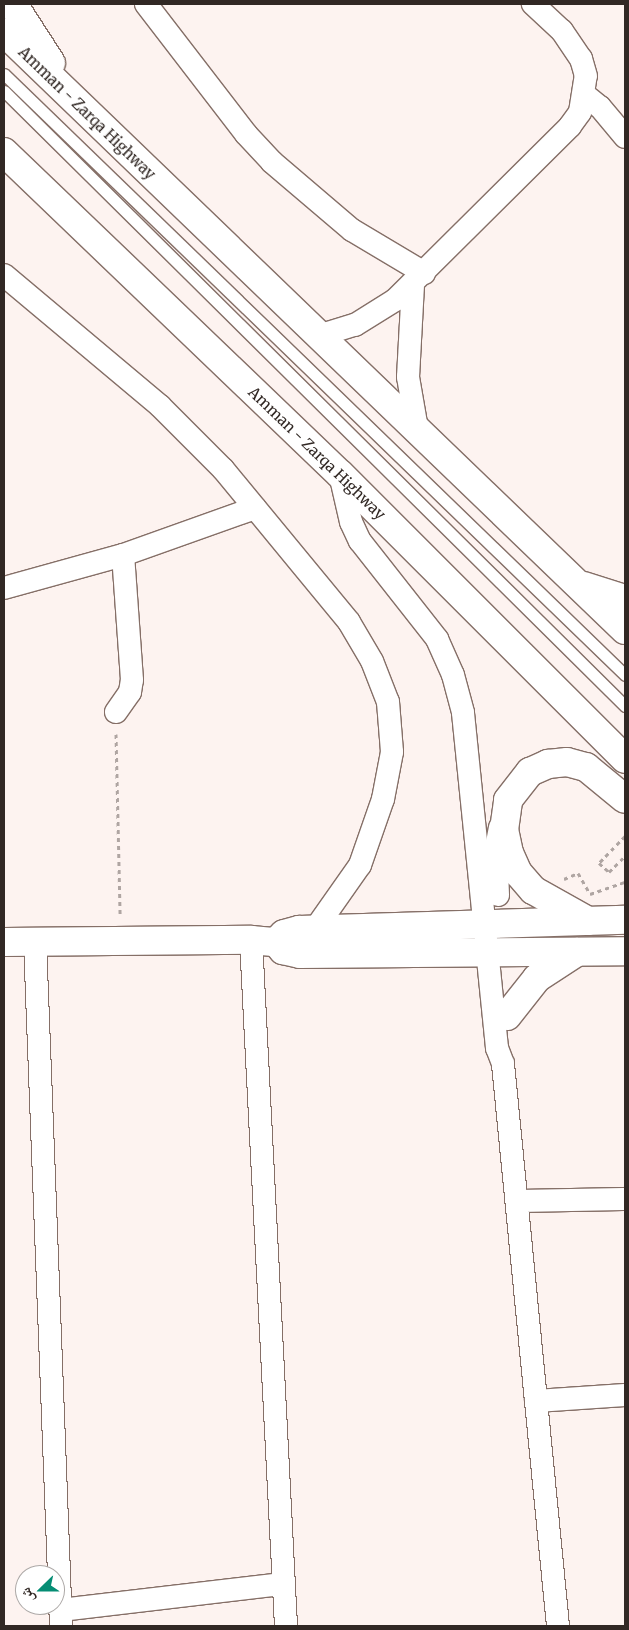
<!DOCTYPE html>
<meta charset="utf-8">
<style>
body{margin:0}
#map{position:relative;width:629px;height:1630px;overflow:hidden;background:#fdf3f0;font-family:Merriweather,"Noto Naskh Arabic",serif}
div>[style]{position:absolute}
.path>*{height:3px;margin-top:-1.5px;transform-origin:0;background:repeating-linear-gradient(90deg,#afa5a2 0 4px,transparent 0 8px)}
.roads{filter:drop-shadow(1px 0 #856f67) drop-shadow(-1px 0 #856f67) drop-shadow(0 1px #856f67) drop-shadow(0 -1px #856f67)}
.lane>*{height:11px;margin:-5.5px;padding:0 5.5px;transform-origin:5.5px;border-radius:5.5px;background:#fff}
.street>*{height:22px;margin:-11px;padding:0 11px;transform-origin:11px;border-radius:11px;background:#fff}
.secondary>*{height:28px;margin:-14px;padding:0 14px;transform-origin:14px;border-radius:14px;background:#fff}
.highway>*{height:28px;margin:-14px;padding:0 14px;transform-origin:14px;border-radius:14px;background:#fff}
span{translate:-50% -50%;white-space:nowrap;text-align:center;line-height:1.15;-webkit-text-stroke:4px #fff;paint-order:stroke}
.street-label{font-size:15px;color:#312824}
.frame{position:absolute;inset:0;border:5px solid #312824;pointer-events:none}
.north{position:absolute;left:15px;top:1565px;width:50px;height:50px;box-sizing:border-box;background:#fff;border:1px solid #ada9a7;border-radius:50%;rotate:248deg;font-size:14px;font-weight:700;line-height:20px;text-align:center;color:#312824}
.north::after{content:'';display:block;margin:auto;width:18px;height:22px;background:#058d74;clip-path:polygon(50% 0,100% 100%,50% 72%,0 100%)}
</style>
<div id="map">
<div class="path">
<div style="left:116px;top:734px;width:181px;rotate:88.7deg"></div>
<div style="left:625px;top:836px;width:37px;rotate:134deg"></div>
<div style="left:599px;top:863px;width:13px;rotate:42deg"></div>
<div style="left:609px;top:872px;width:23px;rotate:-45deg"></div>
<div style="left:564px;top:879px;width:15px;rotate:-23deg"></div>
<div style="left:578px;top:873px;width:24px;rotate:60deg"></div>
<div style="left:590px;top:894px;width:37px;rotate:-19deg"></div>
</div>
<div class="roads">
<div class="lane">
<div style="left:4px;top:74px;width:864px;rotate:44.06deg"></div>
<div style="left:4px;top:91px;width:874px;rotate:44.72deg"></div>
</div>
<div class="street">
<div style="left:146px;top:4px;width:164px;rotate:52.4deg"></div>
<div style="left:246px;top:134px;width:38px;rotate:47deg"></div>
<div style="left:272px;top:162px;width:105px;rotate:40.4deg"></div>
<div style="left:352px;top:230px;width:84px;rotate:30.8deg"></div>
<div style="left:585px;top:95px;width:19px;rotate:39deg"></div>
<div style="left:600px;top:107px;width:39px;rotate:50deg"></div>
<div style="left:4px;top:275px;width:204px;rotate:40deg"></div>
<div style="left:160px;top:406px;width:89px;rotate:45deg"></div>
<div style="left:223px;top:469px;width:198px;rotate:50.5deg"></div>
<div style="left:349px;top:622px;width:45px;rotate:59.5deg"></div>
<div style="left:372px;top:661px;width:44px;rotate:68.7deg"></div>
<div style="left:388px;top:702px;width:50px;rotate:85.4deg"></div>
<div style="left:392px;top:752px;width:48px;rotate:100.8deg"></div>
<div style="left:383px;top:799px;width:70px;rotate:109.2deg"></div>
<div style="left:360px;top:865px;width:78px;rotate:125.1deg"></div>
<div style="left:413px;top:285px;width:92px;rotate:93.1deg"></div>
<div style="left:408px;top:377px;width:53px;rotate:80.2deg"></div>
<div style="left:318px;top:336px;width:39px;rotate:-17deg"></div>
<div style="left:355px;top:325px;width:47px;rotate:-32deg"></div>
<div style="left:395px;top:300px;width:247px;rotate:-44.8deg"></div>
<div style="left:570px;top:126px;width:17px;rotate:-54deg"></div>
<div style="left:580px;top:112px;width:36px;rotate:-81deg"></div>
<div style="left:586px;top:76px;width:18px;rotate:-106deg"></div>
<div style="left:581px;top:59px;width:34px;rotate:-124deg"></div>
<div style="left:562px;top:31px;width:40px;rotate:-137deg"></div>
<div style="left:340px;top:474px;width:49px;rotate:77.1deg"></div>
<div style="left:351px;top:522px;width:21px;rotate:65deg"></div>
<div style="left:360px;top:541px;width:125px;rotate:51.8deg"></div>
<div style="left:437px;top:639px;width:39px;rotate:66deg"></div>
<div style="left:453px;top:675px;width:39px;rotate:75deg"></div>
<div style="left:463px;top:713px;width:337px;rotate:84.2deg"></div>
<div style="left:497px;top:1048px;width:17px;rotate:69deg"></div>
<div style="left:503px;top:1064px;width:565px;rotate:84.41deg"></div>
<div style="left:4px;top:588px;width:123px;rotate:-15.5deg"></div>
<div style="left:123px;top:555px;width:140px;rotate:-19.6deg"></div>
<div style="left:116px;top:712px;width:24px;rotate:-55deg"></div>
<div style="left:130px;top:692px;width:12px;rotate:-81deg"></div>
<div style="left:132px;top:680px;width:125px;rotate:-94.1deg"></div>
<div style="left:498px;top:895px;width:47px;rotate:-92.4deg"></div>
<div style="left:496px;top:848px;width:21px;rotate:-79deg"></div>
<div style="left:251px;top:940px;width:687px;rotate:87.08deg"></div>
<div style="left:35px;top:941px;width:685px;rotate:87.83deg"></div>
<div style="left:517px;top:1201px;width:108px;rotate:-1.1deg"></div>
<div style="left:536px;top:1401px;width:89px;rotate:-3.9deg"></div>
<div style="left:61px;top:1610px;width:223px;rotate:-6.7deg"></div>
</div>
<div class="secondary">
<div style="left:4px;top:942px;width:247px;rotate:-0.5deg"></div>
<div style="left:251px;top:940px;width:25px;rotate:5deg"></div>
<div style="left:276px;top:942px;width:11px;rotate:49deg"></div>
<div style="left:283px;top:950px;width:17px;rotate:13deg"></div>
<div style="left:300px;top:954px;width:325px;rotate:-0.5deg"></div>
<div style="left:276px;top:942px;width:11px;rotate:-45deg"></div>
<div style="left:284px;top:934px;width:16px;rotate:-15deg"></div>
<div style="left:299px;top:930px;width:326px;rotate:-1.8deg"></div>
<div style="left:507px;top:1016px;width:48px;rotate:-51.7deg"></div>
<div style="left:537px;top:978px;width:48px;rotate:-33deg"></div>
</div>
<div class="highway">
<div style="left:13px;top:4px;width:70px;rotate:57.2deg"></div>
<div style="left:4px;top:32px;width:862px;rotate:43.92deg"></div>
<div style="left:4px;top:152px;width:465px;rotate:43.8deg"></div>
<div style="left:340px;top:474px;width:403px;rotate:45deg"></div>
<div style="left:584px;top:586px;width:43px;rotate:17.6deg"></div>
<div style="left:588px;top:921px;width:63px;rotate:-150.6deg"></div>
<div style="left:533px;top:890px;width:23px;rotate:-131deg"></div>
<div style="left:518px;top:873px;width:22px;rotate:-114deg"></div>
<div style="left:509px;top:853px;width:24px;rotate:-102deg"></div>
<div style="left:504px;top:830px;width:30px;rotate:-82deg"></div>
<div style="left:508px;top:800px;width:36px;rotate:-52deg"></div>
<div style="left:530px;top:772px;width:20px;rotate:-24deg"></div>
<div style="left:548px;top:764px;width:19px;rotate:-6deg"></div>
<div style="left:567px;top:762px;width:20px;rotate:15deg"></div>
<div style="left:586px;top:767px;width:50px;rotate:39.4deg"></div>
</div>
</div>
<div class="street-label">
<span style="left:87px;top:113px;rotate:44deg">Amman - Zarqa Highway</span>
<span style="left:317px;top:453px;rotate:44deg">Amman - Zarqa Highway</span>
</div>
<div class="frame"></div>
<div class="north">ش</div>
</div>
